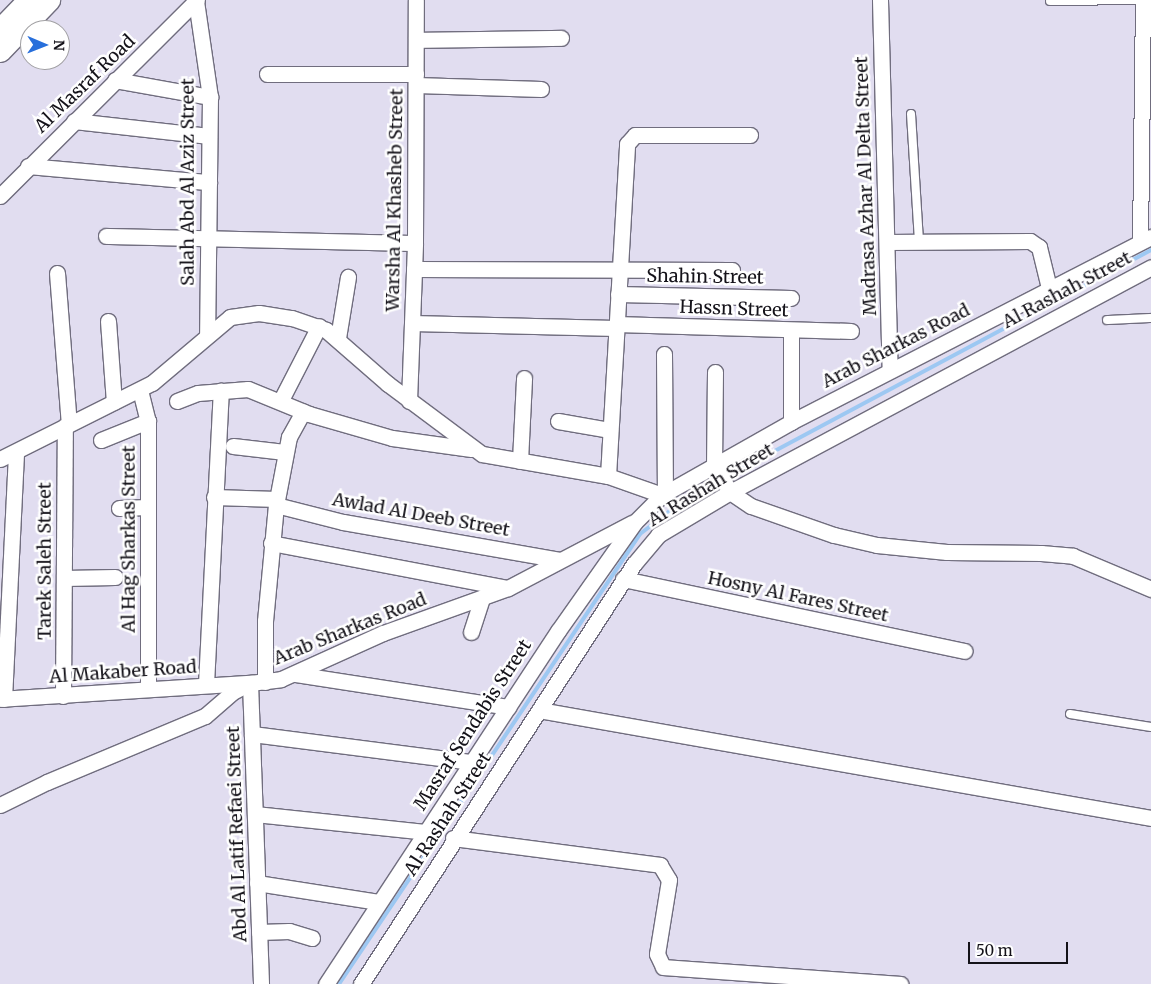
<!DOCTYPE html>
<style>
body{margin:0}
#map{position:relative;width:1151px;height:984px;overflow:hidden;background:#e1ddf0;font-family:Merriweather,serif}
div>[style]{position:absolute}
.stream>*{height:4px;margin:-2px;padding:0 2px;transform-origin:2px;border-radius:2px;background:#9dc8f2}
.roads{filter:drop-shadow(1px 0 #706d7e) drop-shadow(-1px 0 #706d7e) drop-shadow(0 1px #706d7e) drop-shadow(0 -1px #706d7e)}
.lane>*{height:8px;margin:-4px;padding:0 4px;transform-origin:4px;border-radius:4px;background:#fff}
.street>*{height:15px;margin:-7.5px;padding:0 7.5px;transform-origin:7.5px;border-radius:7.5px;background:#fff}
.secondary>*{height:21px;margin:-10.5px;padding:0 10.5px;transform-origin:10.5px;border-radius:10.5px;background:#fff}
span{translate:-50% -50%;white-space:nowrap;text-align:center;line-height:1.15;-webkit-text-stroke:5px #fff;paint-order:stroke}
.street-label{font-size:18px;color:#141219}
.north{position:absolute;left:20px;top:20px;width:50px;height:50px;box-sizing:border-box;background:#fff;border:1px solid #a1a0a3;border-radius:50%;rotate:91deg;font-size:14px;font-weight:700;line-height:20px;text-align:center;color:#141219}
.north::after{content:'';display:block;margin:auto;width:18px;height:22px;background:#286fdb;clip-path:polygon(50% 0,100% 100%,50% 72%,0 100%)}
.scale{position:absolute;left:968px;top:942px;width:100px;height:22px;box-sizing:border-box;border:2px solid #141219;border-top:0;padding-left:6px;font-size:15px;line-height:18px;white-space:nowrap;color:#141219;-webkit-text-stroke:4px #fff;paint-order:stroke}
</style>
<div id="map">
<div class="stream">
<div style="left:726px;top:477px;width:482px;rotate:-28.1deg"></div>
<div style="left:339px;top:984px;width:541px;rotate:-56.22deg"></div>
<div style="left:640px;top:534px;width:61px;rotate:-37.6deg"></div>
<div style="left:688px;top:497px;width:36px;rotate:-28deg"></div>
</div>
<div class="roads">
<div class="lane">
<div style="left:1050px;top:1px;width:101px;rotate:-0.6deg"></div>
<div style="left:911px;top:114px;width:128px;rotate:86.4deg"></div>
<div style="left:1107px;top:320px;width:44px;rotate:-2.6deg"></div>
<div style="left:1070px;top:714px;width:82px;rotate:9.1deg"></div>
</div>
<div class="street">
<div style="left:880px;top:0;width:370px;rotate:88.5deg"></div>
<div style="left:196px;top:1px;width:97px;rotate:81.7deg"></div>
<div style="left:210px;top:97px;width:237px;rotate:90.7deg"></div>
<div style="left:416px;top:40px;width:145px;rotate:-0.8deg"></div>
<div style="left:267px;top:74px;width:149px"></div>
<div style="left:115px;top:80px;width:97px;rotate:10.1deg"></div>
<div style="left:416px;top:85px;width:125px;rotate:1.8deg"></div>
<div style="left:74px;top:121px;width:136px;rotate:6.3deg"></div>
<div style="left:28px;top:166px;width:182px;rotate:5.1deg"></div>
<div style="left:0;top:196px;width:278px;rotate:-44.9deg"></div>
<div style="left:106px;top:236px;width:309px;rotate:1.3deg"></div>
<div style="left:887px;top:242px;width:143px;rotate:-0.4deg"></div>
<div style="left:1030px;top:241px;width:11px;rotate:34deg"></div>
<div style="left:1039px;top:247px;width:42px;rotate:76.3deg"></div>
<div style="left:1140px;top:242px;width:242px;rotate:-89.3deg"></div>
<div style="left:414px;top:269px;width:318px;rotate:0.2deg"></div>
<div style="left:57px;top:273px;width:151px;rotate:85.5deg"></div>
<div style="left:618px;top:294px;width:173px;rotate:1.3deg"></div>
<div style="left:108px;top:321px;width:81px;rotate:85.8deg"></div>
<div style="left:412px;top:323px;width:204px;rotate:1.4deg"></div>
<div style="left:616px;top:324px;width:235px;rotate:1.7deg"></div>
<div style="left:791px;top:330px;width:92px;rotate:90deg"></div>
<div style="left:338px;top:338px;width:62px;rotate:-80.7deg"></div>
<div style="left:664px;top:354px;width:138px;rotate:89.6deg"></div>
<div style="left:715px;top:372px;width:93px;rotate:90.6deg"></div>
<div style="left:714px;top:465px;width:31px;rotate:59deg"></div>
<div style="left:730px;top:492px;width:25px;rotate:34deg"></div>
<div style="left:751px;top:506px;width:88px;rotate:19.3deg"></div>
<div style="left:834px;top:535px;width:44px;rotate:13.1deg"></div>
<div style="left:877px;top:545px;width:70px;rotate:5.7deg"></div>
<div style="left:947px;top:552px;width:94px;rotate:0.6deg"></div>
<div style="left:1041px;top:553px;width:32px;rotate:5deg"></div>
<div style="left:1073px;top:556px;width:85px;rotate:22.9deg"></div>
<div style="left:140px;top:390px;width:32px;rotate:76deg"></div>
<div style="left:148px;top:421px;width:268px;rotate:90deg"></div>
<div style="left:281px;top:400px;width:83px;rotate:-62.8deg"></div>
<div style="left:177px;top:401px;width:22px;rotate:-21deg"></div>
<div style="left:198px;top:393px;width:50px;rotate:-4.6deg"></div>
<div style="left:248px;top:389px;width:66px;rotate:22.3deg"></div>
<div style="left:309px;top:414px;width:86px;rotate:16.1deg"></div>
<div style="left:392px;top:438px;width:80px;rotate:7.9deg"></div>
<div style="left:409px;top:401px;width:158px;rotate:-87.8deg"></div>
<div style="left:415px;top:243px;width:243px;rotate:-89.8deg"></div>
<div style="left:558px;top:421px;width:53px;rotate:9.8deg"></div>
<div style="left:101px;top:440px;width:51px;rotate:-22deg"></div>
<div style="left:233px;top:446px;width:52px;rotate:6.6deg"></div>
<div style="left:0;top:459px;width:170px;rotate:-26.6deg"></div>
<div style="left:152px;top:383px;width:102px;rotate:-40.2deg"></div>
<div style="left:230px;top:317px;width:29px;rotate:-8deg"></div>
<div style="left:259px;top:313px;width:33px;rotate:9deg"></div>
<div style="left:292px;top:318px;width:36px;rotate:19deg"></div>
<div style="left:326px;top:330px;width:82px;rotate:41.1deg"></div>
<div style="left:388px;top:384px;width:117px;rotate:36.7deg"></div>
<div style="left:482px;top:454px;width:128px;rotate:9.9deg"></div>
<div style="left:608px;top:476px;width:57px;rotate:19.4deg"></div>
<div style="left:520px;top:461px;width:83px;rotate:-87.2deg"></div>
<div style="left:608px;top:476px;width:333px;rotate:-86.7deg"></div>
<div style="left:627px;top:144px;width:12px;rotate:-48deg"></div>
<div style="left:635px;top:135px;width:115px"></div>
<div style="left:214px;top:497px;width:63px;rotate:1.8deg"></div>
<div style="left:276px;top:505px;width:69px;rotate:14.2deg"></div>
<div style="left:343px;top:522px;width:220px;rotate:9.9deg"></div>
<div style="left:119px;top:508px;width:29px;rotate:-2deg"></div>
<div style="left:271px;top:543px;width:240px;rotate:10.8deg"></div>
<div style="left:64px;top:578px;width:51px;rotate:-1.1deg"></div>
<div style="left:623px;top:579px;width:349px;rotate:11.9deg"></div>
<div style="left:471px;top:632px;width:36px;rotate:-72deg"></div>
<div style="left:295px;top:674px;width:216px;rotate:8.8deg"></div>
<div style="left:265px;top:682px;width:61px;rotate:-90deg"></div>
<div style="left:265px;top:621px;width:117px;rotate:-84.6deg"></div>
<div style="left:276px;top:505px;width:69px;rotate:-79.2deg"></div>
<div style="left:289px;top:437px;width:29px;rotate:-61deg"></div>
<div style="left:206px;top:684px;width:294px;rotate:-87.1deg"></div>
<div style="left:63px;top:696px;width:270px;rotate:-89.6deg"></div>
<div style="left:0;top:699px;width:251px;rotate:-3.7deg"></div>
<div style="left:250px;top:683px;width:301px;rotate:87.9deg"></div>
<div style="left:4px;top:699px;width:246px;rotate:-87.2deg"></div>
<div style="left:539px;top:710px;width:621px;rotate:10.01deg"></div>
<div style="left:252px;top:734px;width:222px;rotate:7.3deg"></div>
<div style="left:0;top:805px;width:52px;rotate:-26.1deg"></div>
<div style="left:47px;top:782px;width:171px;rotate:-22.7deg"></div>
<div style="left:205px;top:716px;width:35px;rotate:-41deg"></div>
<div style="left:231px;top:693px;width:21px;rotate:-28deg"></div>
<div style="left:250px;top:683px;width:31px;rotate:-7deg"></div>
<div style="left:281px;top:679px;width:112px;rotate:-24.3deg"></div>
<div style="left:383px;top:633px;width:133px;rotate:-19.8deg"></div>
<div style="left:508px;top:588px;width:140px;rotate:-27.7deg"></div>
<div style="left:255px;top:814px;width:171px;rotate:6deg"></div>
<div style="left:453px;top:838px;width:209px;rotate:7.4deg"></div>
<div style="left:660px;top:865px;width:17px;rotate:59deg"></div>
<div style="left:669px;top:880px;width:75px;rotate:99.2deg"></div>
<div style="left:657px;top:954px;width:14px;rotate:65deg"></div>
<div style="left:663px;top:967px;width:238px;rotate:4.1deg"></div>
<div style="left:257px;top:883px;width:123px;rotate:8.9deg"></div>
<div style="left:259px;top:932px;width:30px;rotate:-2deg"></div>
<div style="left:289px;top:931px;width:24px;rotate:17deg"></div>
<div style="left:326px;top:984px;width:422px;rotate:-56.7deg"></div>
<div style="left:558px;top:631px;width:133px;rotate:-54.8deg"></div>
<div style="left:635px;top:522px;width:38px;rotate:-45deg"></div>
<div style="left:662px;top:495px;width:148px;rotate:-29.5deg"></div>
<div style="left:791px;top:422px;width:405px;rotate:-27.2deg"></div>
<div style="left:361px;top:984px;width:501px;rotate:-56.98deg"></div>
<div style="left:634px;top:564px;width:38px;rotate:-50deg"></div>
<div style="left:658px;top:535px;width:84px;rotate:-30.8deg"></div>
<div style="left:730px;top:492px;width:477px;rotate:-28.1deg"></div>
</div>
<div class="secondary">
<div style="left:0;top:29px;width:40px;rotate:-46deg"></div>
<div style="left:0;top:51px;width:71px;rotate:-46.1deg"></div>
</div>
</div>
<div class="street-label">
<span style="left:85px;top:84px;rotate:-44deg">Al Masraf Road</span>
<span style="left:188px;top:182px;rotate:-90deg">Salah Abd Al Aziz Street</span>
<span style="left:866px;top:186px;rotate:-92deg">Madrasa Azhar Al Delta Street</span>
<span style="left:395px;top:200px;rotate:-89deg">Warsha Al Khasheb Street</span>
<span style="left:705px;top:277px;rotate:1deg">Shahin Street</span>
<span style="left:1067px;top:290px;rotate:-28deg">Al Rashah Street</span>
<span style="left:734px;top:309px;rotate:2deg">Hassn Street</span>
<span style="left:896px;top:346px;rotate:-27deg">Arab Sharkas Road</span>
<span style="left:711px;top:485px;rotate:-31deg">Al Rashah Street</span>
<span style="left:421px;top:515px;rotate:10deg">Awlad Al Deeb Street</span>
<span style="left:129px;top:539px;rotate:-90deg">Al Hag Sharkas Street</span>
<span style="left:45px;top:561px;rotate:-90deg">Tarek Saleh Street</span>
<span style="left:798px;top:597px;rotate:12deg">Hosny Al Fares Street</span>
<span style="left:350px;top:629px;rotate:-22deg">Arab Sharkas Road</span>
<span style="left:123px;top:672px;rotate:-4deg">Al Makaber Road</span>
<span style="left:473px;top:725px;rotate:-57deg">Masraf Sendabis Street</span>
<span style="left:448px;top:814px;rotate:-57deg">Al Rashah Street</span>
<span style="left:237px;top:834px;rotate:-92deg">Abd Al Latif Refaei Street</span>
</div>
<div class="north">N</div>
<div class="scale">50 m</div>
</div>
